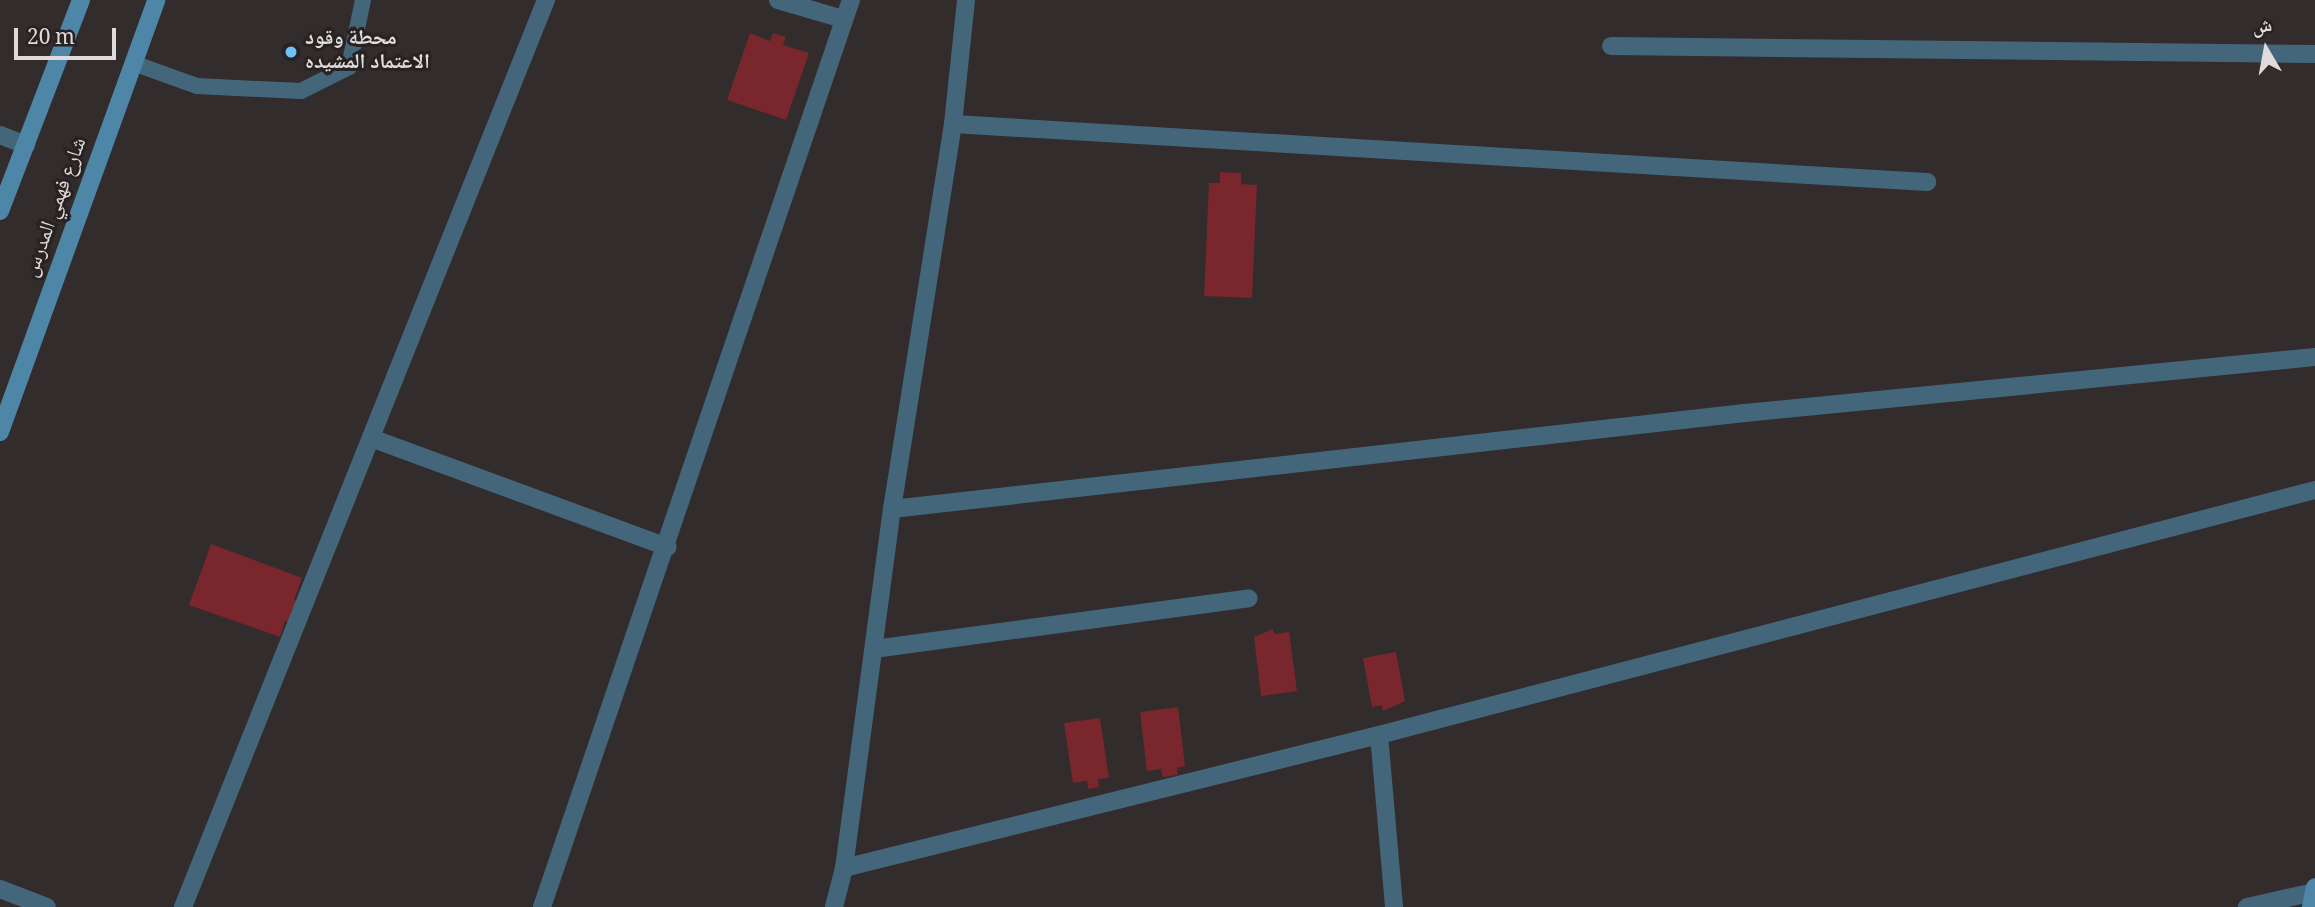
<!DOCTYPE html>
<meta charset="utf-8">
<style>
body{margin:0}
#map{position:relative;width:2315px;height:907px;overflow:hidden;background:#322c2c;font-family:Georgia,"Noto Naskh Arabic",serif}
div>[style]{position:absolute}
.building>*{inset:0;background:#79262d}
.lane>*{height:16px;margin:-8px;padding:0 8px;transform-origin:8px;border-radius:8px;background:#44667b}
.street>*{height:18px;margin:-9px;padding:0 9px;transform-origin:9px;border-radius:9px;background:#44667b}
.secondary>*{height:18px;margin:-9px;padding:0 9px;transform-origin:9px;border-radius:9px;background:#4d86a7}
.dots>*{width:19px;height:19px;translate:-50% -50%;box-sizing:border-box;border:4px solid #282222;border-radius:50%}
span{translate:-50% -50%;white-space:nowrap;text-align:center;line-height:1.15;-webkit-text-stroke:6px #282222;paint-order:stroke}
.poi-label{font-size:21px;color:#dfdbdb;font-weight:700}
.left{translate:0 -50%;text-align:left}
.street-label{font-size:21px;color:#dfdbdb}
.north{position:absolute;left:2231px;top:14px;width:70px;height:70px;-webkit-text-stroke:5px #282222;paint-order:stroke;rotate:350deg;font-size:19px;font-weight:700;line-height:28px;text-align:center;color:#dfdbdb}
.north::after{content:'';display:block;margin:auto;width:24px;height:32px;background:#dfdbdb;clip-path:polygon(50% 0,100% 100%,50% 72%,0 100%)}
.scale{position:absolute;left:14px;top:28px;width:102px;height:32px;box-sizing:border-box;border:4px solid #dfdbdb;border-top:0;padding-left:9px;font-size:21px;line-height:24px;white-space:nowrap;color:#dfdbdb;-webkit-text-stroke:5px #282222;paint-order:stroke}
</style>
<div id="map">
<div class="building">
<div style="clip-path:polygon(750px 33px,770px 41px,773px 33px,786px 37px,783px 45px,809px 53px,786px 120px,727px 100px)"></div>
<div style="clip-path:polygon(1220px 172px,1241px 173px,1241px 184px,1257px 185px,1252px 298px,1204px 296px,1209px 183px,1220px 183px)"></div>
<div style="clip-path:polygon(211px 544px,302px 578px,294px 600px,303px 603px,295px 624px,285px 621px,280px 637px,189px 605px)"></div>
<div style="clip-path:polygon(1273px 629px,1274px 634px,1289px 632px,1297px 691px,1261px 696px,1254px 637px)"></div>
<div style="clip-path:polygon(1396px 652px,1405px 701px,1383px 711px,1382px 705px,1372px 707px,1363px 658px)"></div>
<div style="clip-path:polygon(1178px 707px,1185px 766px,1177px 768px,1178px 775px,1163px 777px,1161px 769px,1147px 771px,1140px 712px)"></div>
<div style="clip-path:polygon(1100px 718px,1109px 778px,1098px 779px,1099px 787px,1088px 789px,1087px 781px,1073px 783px,1064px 723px)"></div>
</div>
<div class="lane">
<div style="left:133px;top:63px;width:68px;rotate:19.8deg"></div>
<div style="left:197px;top:86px;width:104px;rotate:2.8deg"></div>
<div style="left:301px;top:91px;width:54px;rotate:-26.6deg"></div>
<div style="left:349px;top:67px;width:68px;rotate:-78.2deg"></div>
</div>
<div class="street">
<div style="left:778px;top:0;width:68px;rotate:16.3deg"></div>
<div style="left:1611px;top:46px;width:704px;rotate:0.65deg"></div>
<div style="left:953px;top:124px;width:976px;rotate:3.41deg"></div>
<div style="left:0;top:135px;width:28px;rotate:21deg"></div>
<div style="left:371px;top:438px;width:316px;rotate:20.2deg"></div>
<div style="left:892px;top:509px;width:858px;rotate:-6.42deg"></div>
<div style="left:1745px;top:413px;width:573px;rotate:-5.61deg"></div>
<div style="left:874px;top:649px;width:378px;rotate:-7.7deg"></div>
<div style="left:1379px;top:735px;width:173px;rotate:85deg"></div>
<div style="left:844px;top:868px;width:551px;rotate:-13.96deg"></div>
<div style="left:1379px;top:735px;width:968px;rotate:-14.67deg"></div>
<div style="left:0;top:889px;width:50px;rotate:21deg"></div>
<div style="left:183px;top:907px;width:977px;rotate:-68.19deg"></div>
<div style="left:542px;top:907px;width:958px;rotate:-71.19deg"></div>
<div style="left:834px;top:907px;width:40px;rotate:-75.6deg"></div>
<div style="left:844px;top:868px;width:362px;rotate:-82.4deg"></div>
<div style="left:892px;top:509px;width:390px;rotate:-81deg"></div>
<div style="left:953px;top:124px;width:125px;rotate:-84deg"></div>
<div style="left:2247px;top:907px;width:69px;rotate:-12.6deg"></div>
</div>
<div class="secondary">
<div style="left:0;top:211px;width:226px;rotate:-69deg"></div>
<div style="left:0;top:432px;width:459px;rotate:-70.1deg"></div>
<div style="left:2311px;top:907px;width:20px;rotate:-79deg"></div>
</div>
<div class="dots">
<div style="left:291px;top:52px;background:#6ec2f3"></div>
</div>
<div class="poi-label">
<span class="left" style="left:305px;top:52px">محطة وقود<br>الاعتماد المشيده</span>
</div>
<div class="street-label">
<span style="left:57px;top:208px;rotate:-70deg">شارع فهمي المدرس</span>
</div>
<div class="north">ش</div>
<div class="scale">20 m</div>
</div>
